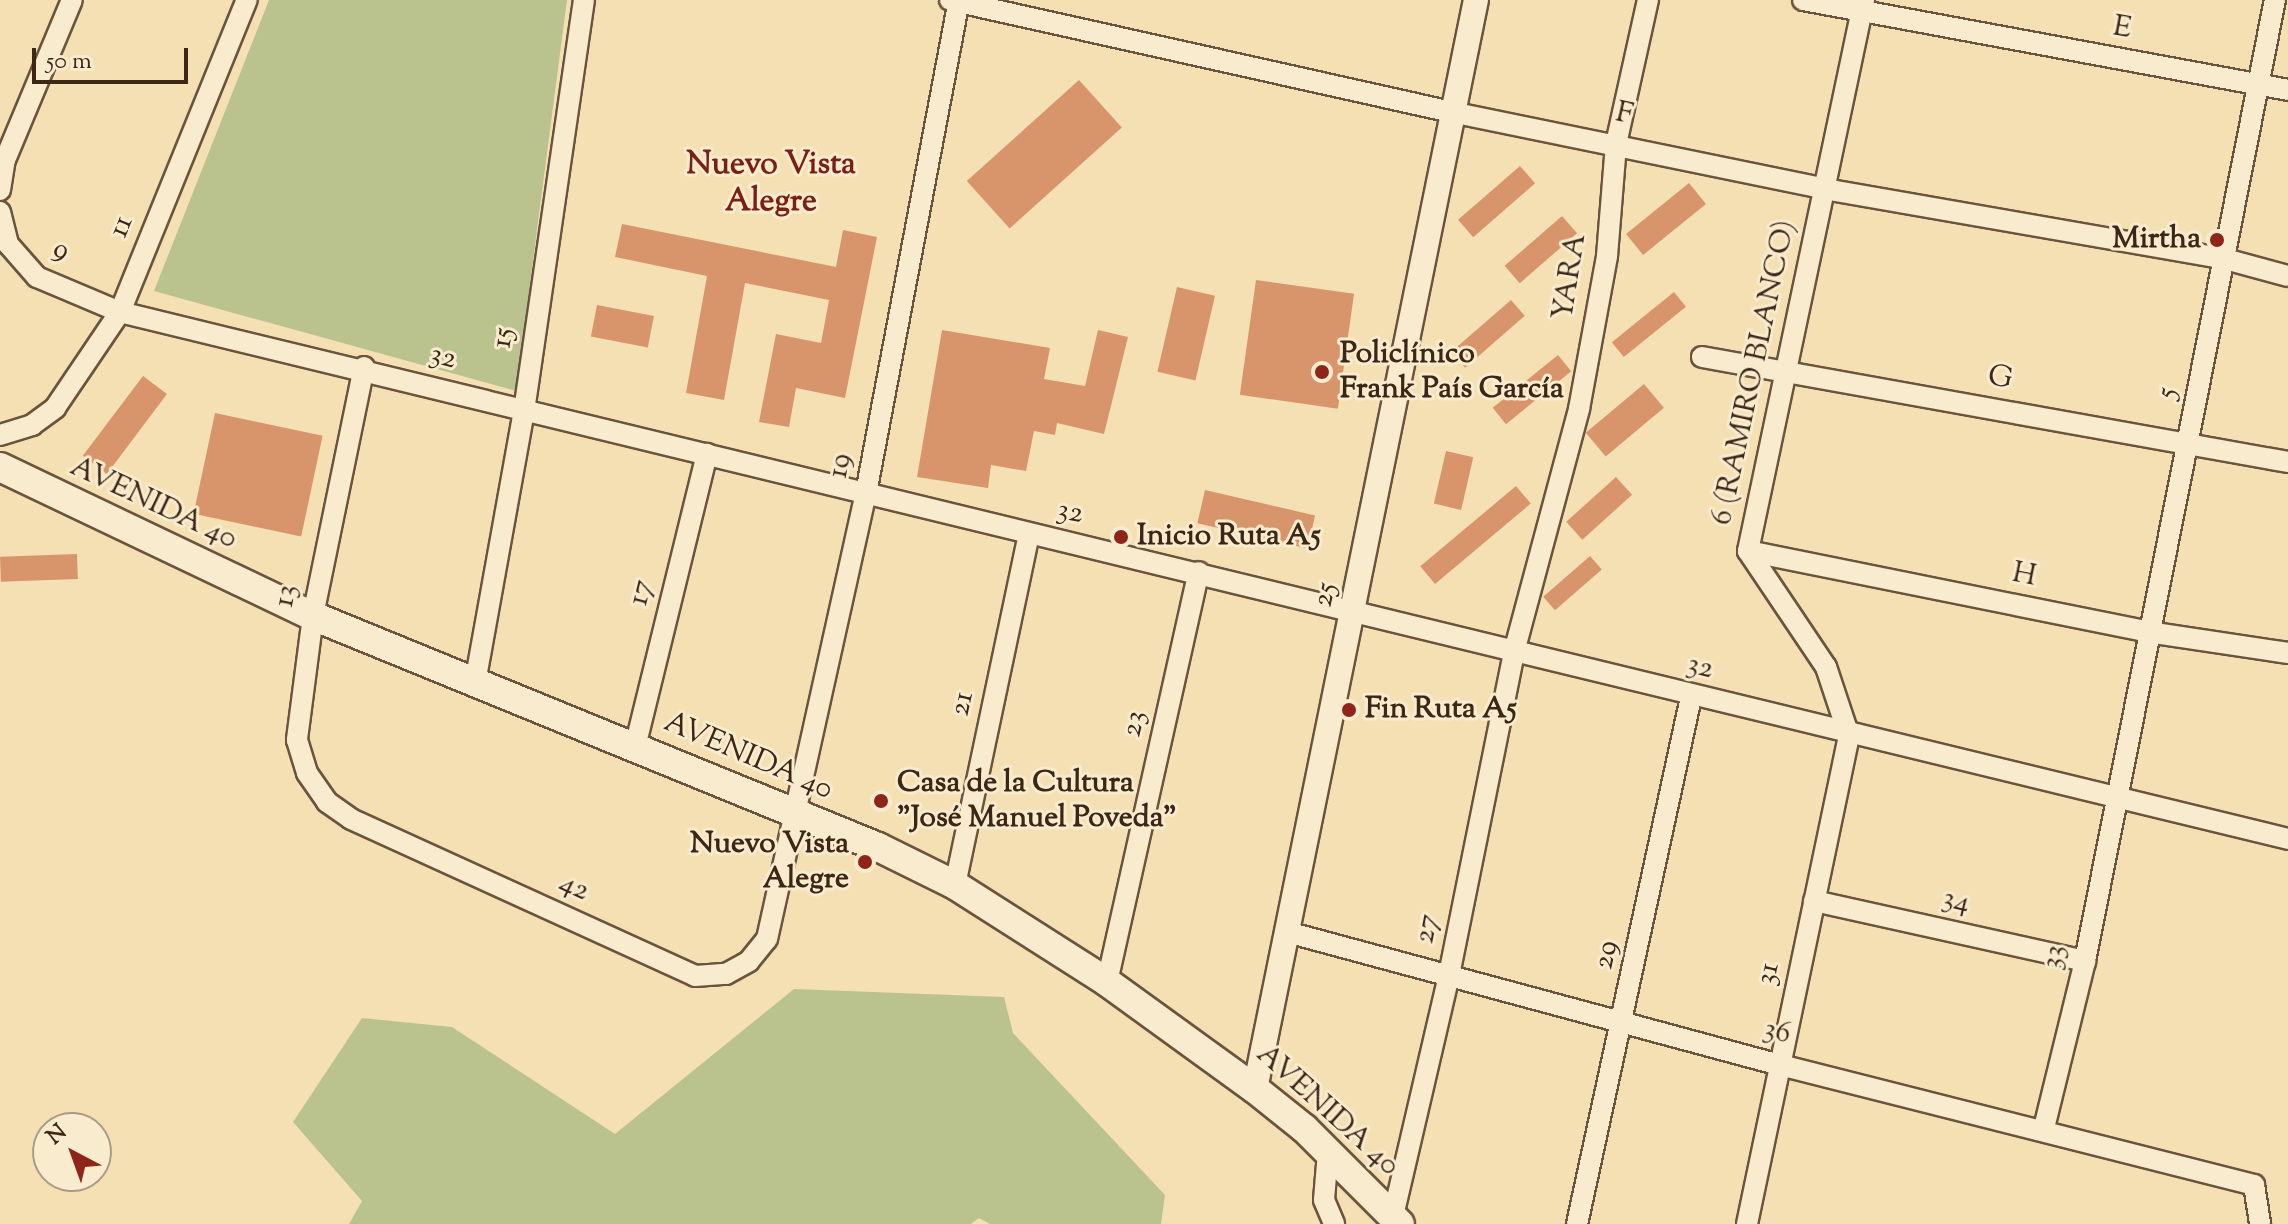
<!DOCTYPE html>
<meta charset="utf-8">
<style>
body{margin:0}
#map{position:relative;width:2288px;height:1224px;overflow:hidden;background:#f5e0b3;font-family:"Sorts Mill Goudy",serif}
div>[style]{position:absolute}
.green>*{inset:0;background:#bac38e}
.building>*{inset:0;background:#d8956c;transform-origin:0 0}
.roads{filter:drop-shadow(2px 0 #6a543d) drop-shadow(-2px 0 #6a543d) drop-shadow(0 2px #6a543d) drop-shadow(0 -2px #6a543d)}
.minor>*{height:20px;margin:-10px;padding:0 10px;transform-origin:10px;border-radius:10px;background:#f8ebce}
.tertiary>*{height:24px;margin:-12px;padding:0 12px;transform-origin:12px;border-radius:12px;background:#f8ebce}
.secondary>*{height:28px;margin:-14px;padding:0 14px;transform-origin:14px;border-radius:14px;background:#f8ebce}
.dots>*{width:22px;height:22px;translate:-50% -50%;box-sizing:border-box;border:4px solid #f8ebce;border-radius:50%}
span{translate:-50% -50%;white-space:nowrap;text-align:center;line-height:1.15;-webkit-text-stroke:6px #f8ebce;paint-order:stroke}
.street-label{font-size:30px;color:#3c2616}
.poi-label{font-size:30px;color:#3c2616;font-weight:700}
.right{translate:-100% -50%;text-align:right}
.left{translate:0 -50%;text-align:left}
.neighbourhood-label{font-size:32px;color:#7a1f14;font-weight:700}
.north{position:absolute;left:32px;top:1112px;width:80px;height:80px;box-sizing:border-box;background:#f8ebce;border:2px solid #ad9c84;border-radius:50%;rotate:319deg;font-size:22px;font-weight:700;line-height:32px;text-align:center;color:#3c2616}
.north::after{content:'';display:block;margin:auto;width:28px;height:36px;background:#8f2418;clip-path:polygon(50% 0,100% 100%,50% 72%,0 100%)}
.scale{position:absolute;left:32px;top:48px;width:156px;height:36px;box-sizing:border-box;border:4px solid #3c2616;border-top:0;padding-left:10px;font-size:24px;line-height:28px;white-space:nowrap;color:#3c2616;-webkit-text-stroke:6px #f8ebce;paint-order:stroke}
</style>
<div id="map">
<div class="green">
<div style="clip-path:polygon(269px 0,567px 0,516px 391px,154px 291px)"></div>
<div style="clip-path:polygon(794px 989px,1004px 997px,1013px 1033px,1165px 1195px,1161px 1224px,990px 1224px,979px 1218px,971px 1224px,349px 1224px,362px 1201px,293px 1122px,362px 1018px,452px 1027px,615px 1134px)"></div>
</div>
<div class="building">
<div style="left:1079px;top:80px;width:64px;height:151px;rotate:48deg"></div>
<div style="left:1520px;top:166px;width:23px;height:82px;rotate:49deg"></div>
<div style="left:1689px;top:183px;width:27px;height:81px;rotate:51deg"></div>
<div style="left:1562px;top:216px;width:23px;height:76px;rotate:49deg"></div>
<div style="clip-path:polygon(622px 224px,836px 267px,843px 230px,877px 237px,845px 398px,796px 388px,789px 427px,759px 422px,776px 334px,821px 343px,829px 300px,745px 283px,724px 400px,686px 393px,707px 276px,615px 257px)"></div>
<div style="left:1256px;top:280px;width:99px;height:116px;rotate:8deg"></div>
<div style="left:1177px;top:287px;width:39px;height:87px;rotate:13deg"></div>
<div style="left:1674px;top:292px;width:19px;height:80px;rotate:51deg"></div>
<div style="left:1511px;top:300px;width:21px;height:79px;rotate:49deg"></div>
<div style="left:597px;top:305px;width:58px;height:32px;rotate:11deg"></div>
<div style="clip-path:polygon(942px 330px,1050px 348px,1044px 379px,1085px 386px,1098px 330px,1128px 337px,1104px 434px,1057px 423px,1055px 435px,1034px 431px,1026px 471px,991px 465px,988px 488px,917px 477px)"></div>
<div style="left:1558px;top:355px;width:21px;height:84px;rotate:51deg"></div>
<div style="left:143px;top:376px;width:30px;height:100px;rotate:37deg"></div>
<div style="left:1644px;top:384px;width:31px;height:76px;rotate:50deg"></div>
<div style="left:215px;top:413px;width:110px;height:103px;rotate:12deg"></div>
<div style="left:1446px;top:451px;width:28px;height:54px;rotate:13deg"></div>
<div style="left:1616px;top:477px;width:24px;height:67px;rotate:48deg"></div>
<div style="left:1516px;top:486px;width:23px;height:125px;rotate:50deg"></div>
<div style="left:1205px;top:490px;width:113px;height:34px;rotate:13deg"></div>
<div style="left:77px;top:554px;width:25px;height:77px;rotate:88deg"></div>
<div style="left:1590px;top:556px;width:18px;height:62px;rotate:49deg"></div>
</div>
<div class="roads">
<div class="minor">
<div style="left:950px;top:0;width:518px;rotate:12.59deg"></div>
<div style="left:1456px;top:113px;width:377px;rotate:11.6deg"></div>
<div style="left:1825px;top:189px;width:406px;rotate:9.9deg"></div>
<div style="left:2225px;top:259px;width:65px;rotate:15.1deg"></div>
<div style="left:1803px;top:0;width:493px;rotate:10.5deg"></div>
<div style="left:0;top:190px;width:30px;rotate:-81deg"></div>
<div style="left:5px;top:160px;width:173px;rotate:-67.3deg"></div>
<div style="left:0;top:212px;width:33px;rotate:76deg"></div>
<div style="left:8px;top:244px;width:44px;rotate:48.7deg"></div>
<div style="left:37px;top:277px;width:90px;rotate:22.9deg"></div>
<div style="left:120px;top:312px;width:2231px;rotate:13.66deg"></div>
<div style="left:1702px;top:357px;width:595px;rotate:10.16deg"></div>
<div style="left:364px;top:367px;width:254px;rotate:101.6deg"></div>
<div style="left:313px;top:616px;width:125px;rotate:97.4deg"></div>
<div style="left:297px;top:740px;width:34px;rotate:73deg"></div>
<div style="left:307px;top:773px;width:35px;rotate:55deg"></div>
<div style="left:327px;top:802px;width:29px;rotate:35deg"></div>
<div style="left:351px;top:819px;width:378px;rotate:24.5deg"></div>
<div style="left:695px;top:976px;width:31px;rotate:-4deg"></div>
<div style="left:726px;top:974px;width:26px;rotate:-29deg"></div>
<div style="left:749px;top:961px;width:28px;rotate:-51deg"></div>
<div style="left:767px;top:939px;width:457px;rotate:-77.5deg"></div>
<div style="left:866px;top:493px;width:502px;rotate:-79.32deg"></div>
<div style="left:0;top:435px;width:34px;rotate:-17deg"></div>
<div style="left:32px;top:425px;width:29px;rotate:-36deg"></div>
<div style="left:55px;top:408px;width:116px;rotate:-55.9deg"></div>
<div style="left:120px;top:312px;width:337px;rotate:-67.9deg"></div>
<div style="left:1748px;top:551px;width:408px;rotate:11.4deg"></div>
<div style="left:2148px;top:632px;width:142px;rotate:8.5deg"></div>
<div style="left:475px;top:683px;width:276px;rotate:-79.8deg"></div>
<div style="left:524px;top:411px;width:415px;rotate:-81.7deg"></div>
<div style="left:635px;top:747px;width:302px;rotate:-76.2deg"></div>
<div style="left:955px;top:885px;width:358px;rotate:-78.1deg"></div>
<div style="left:1814px;top:901px;width:278px;rotate:12.5deg"></div>
<div style="left:1287px;top:932px;width:511px;rotate:15.1deg"></div>
<div style="left:1780px;top:1065px;width:489px;rotate:14.2deg"></div>
<div style="left:2254px;top:1185px;width:39px;rotate:81deg"></div>
<div style="left:1107px;top:982px;width:420px;rotate:-77.4deg"></div>
<div style="left:2044px;top:1128px;width:172px;rotate:-76.2deg"></div>
<div style="left:2085px;top:961px;width:980px;rotate:-78.82deg"></div>
<div style="left:1328px;top:1152px;width:48px;rotate:94.8deg"></div>
<div style="left:1324px;top:1200px;width:26px;rotate:67deg"></div>
<div style="left:1393px;top:1216px;width:247px;rotate:-76.9deg"></div>
<div style="left:1449px;top:975px;width:329px;rotate:-78.6deg"></div>
<div style="left:1514px;top:652px;width:252px;rotate:-75deg"></div>
<div style="left:1579px;top:409px;width:156px;rotate:-79.6deg"></div>
<div style="left:1607px;top:256px;width:112px;rotate:-85.4deg"></div>
<div style="left:1616px;top:144px;width:148px;rotate:-77.5deg"></div>
<div style="left:1577px;top:1224px;width:539px;rotate:-77.79deg"></div>
<div style="left:1747px;top:1224px;width:499px;rotate:-78.2deg"></div>
<div style="left:1849px;top:736px;width:73px;rotate:-108.4deg"></div>
<div style="left:1826px;top:667px;width:140px;rotate:-123.9deg"></div>
<div style="left:1748px;top:551px;width:563px;rotate:-78.11deg"></div>
</div>
<div class="tertiary">
<div style="left:1255px;top:1089px;width:1111px;rotate:-78.53deg"></div>
</div>
<div class="secondary">
<div style="left:0;top:467px;width:347px;rotate:25.5deg"></div>
<div style="left:313px;top:616px;width:610px;rotate:22.24deg"></div>
<div style="left:878px;top:847px;width:86px;rotate:26.3deg"></div>
<div style="left:955px;top:885px;width:180px;rotate:32.5deg"></div>
<div style="left:1107px;top:982px;width:183px;rotate:35.9deg"></div>
<div style="left:1255px;top:1089px;width:64px;rotate:38.7deg"></div>
<div style="left:1305px;top:1129px;width:134px;rotate:45deg"></div>
</div>
</div>
<div class="dots">
<div style="left:2217px;top:240px;background:#8f2418"></div>
<div style="left:1322px;top:372px;background:#8f2418"></div>
<div style="left:1121px;top:537px;background:#8f2418"></div>
<div style="left:1349px;top:710px;background:#8f2418"></div>
<div style="left:881px;top:801px;background:#8f2418"></div>
<div style="left:865px;top:862px;background:#8f2418"></div>
</div>
<div class="street-label">
<span style="left:2122px;top:29px;rotate:10deg">E</span>
<span style="left:1624px;top:115px;rotate:12deg">F</span>
<span style="left:122px;top:227px;rotate:-68deg">11</span>
<span style="left:61px;top:251px;rotate:32deg">9</span>
<span style="left:1571px;top:277px;rotate:-81deg">YARA</span>
<span style="left:504px;top:338px;rotate:-82deg">15</span>
<span style="left:443px;top:358px;rotate:15deg">32</span>
<span style="left:1755px;top:373px;rotate:-78deg">6 (RAMIRO BLANCO)</span>
<span style="left:2000px;top:379px;rotate:10deg">G</span>
<span style="left:2168px;top:393px;rotate:-78deg">5</span>
<span style="left:841px;top:466px;rotate:-79deg">19</span>
<span style="left:153px;top:504px;rotate:25deg">AVENIDA 40</span>
<span style="left:1070px;top:513px;rotate:11deg">32</span>
<span style="left:2024px;top:576px;rotate:11deg">H</span>
<span style="left:642px;top:593px;rotate:-76deg">17</span>
<span style="left:1326px;top:595px;rotate:-78deg">25</span>
<span style="left:287px;top:596px;rotate:-79deg">13</span>
<span style="left:1700px;top:668px;rotate:14deg">32</span>
<span style="left:963px;top:704px;rotate:-78deg">21</span>
<span style="left:1135px;top:724px;rotate:-77deg">23</span>
<span style="left:748px;top:757px;rotate:23deg">AVENIDA 40</span>
<span style="left:574px;top:888px;rotate:25deg">42</span>
<span style="left:1956px;top:902px;rotate:13deg">34</span>
<span style="left:1428px;top:929px;rotate:-79deg">27</span>
<span style="left:1607px;top:955px;rotate:-78deg">29</span>
<span style="left:2055px;top:957px;rotate:-78deg">33</span>
<span style="left:1769px;top:974px;rotate:-78deg">31</span>
<span style="left:1777px;top:1033px;rotate:15deg">36</span>
<span style="left:1327px;top:1111px;rotate:42deg">AVENIDA 40</span>
</div>
<div class="poi-label">
<span class="right" style="left:2201px;top:240px">Mirtha</span>
<span class="left" style="left:1340px;top:372px">Policlínico<br>Frank País García</span>
<span class="left" style="left:1137px;top:537px">Inicio Ruta A5</span>
<span class="left" style="left:1365px;top:710px">Fin Ruta A5</span>
<span class="left" style="left:897px;top:801px">Casa de la Cultura<br>"José Manuel Poveda"</span>
<span class="right" style="left:849px;top:862px">Nuevo Vista<br>Alegre</span>
</div>
<div class="neighbourhood-label">
<span style="left:771px;top:184px">Nuevo Vista<br>Alegre</span>
</div>
<div class="north">N</div>
<div class="scale">50 m</div>
</div>
